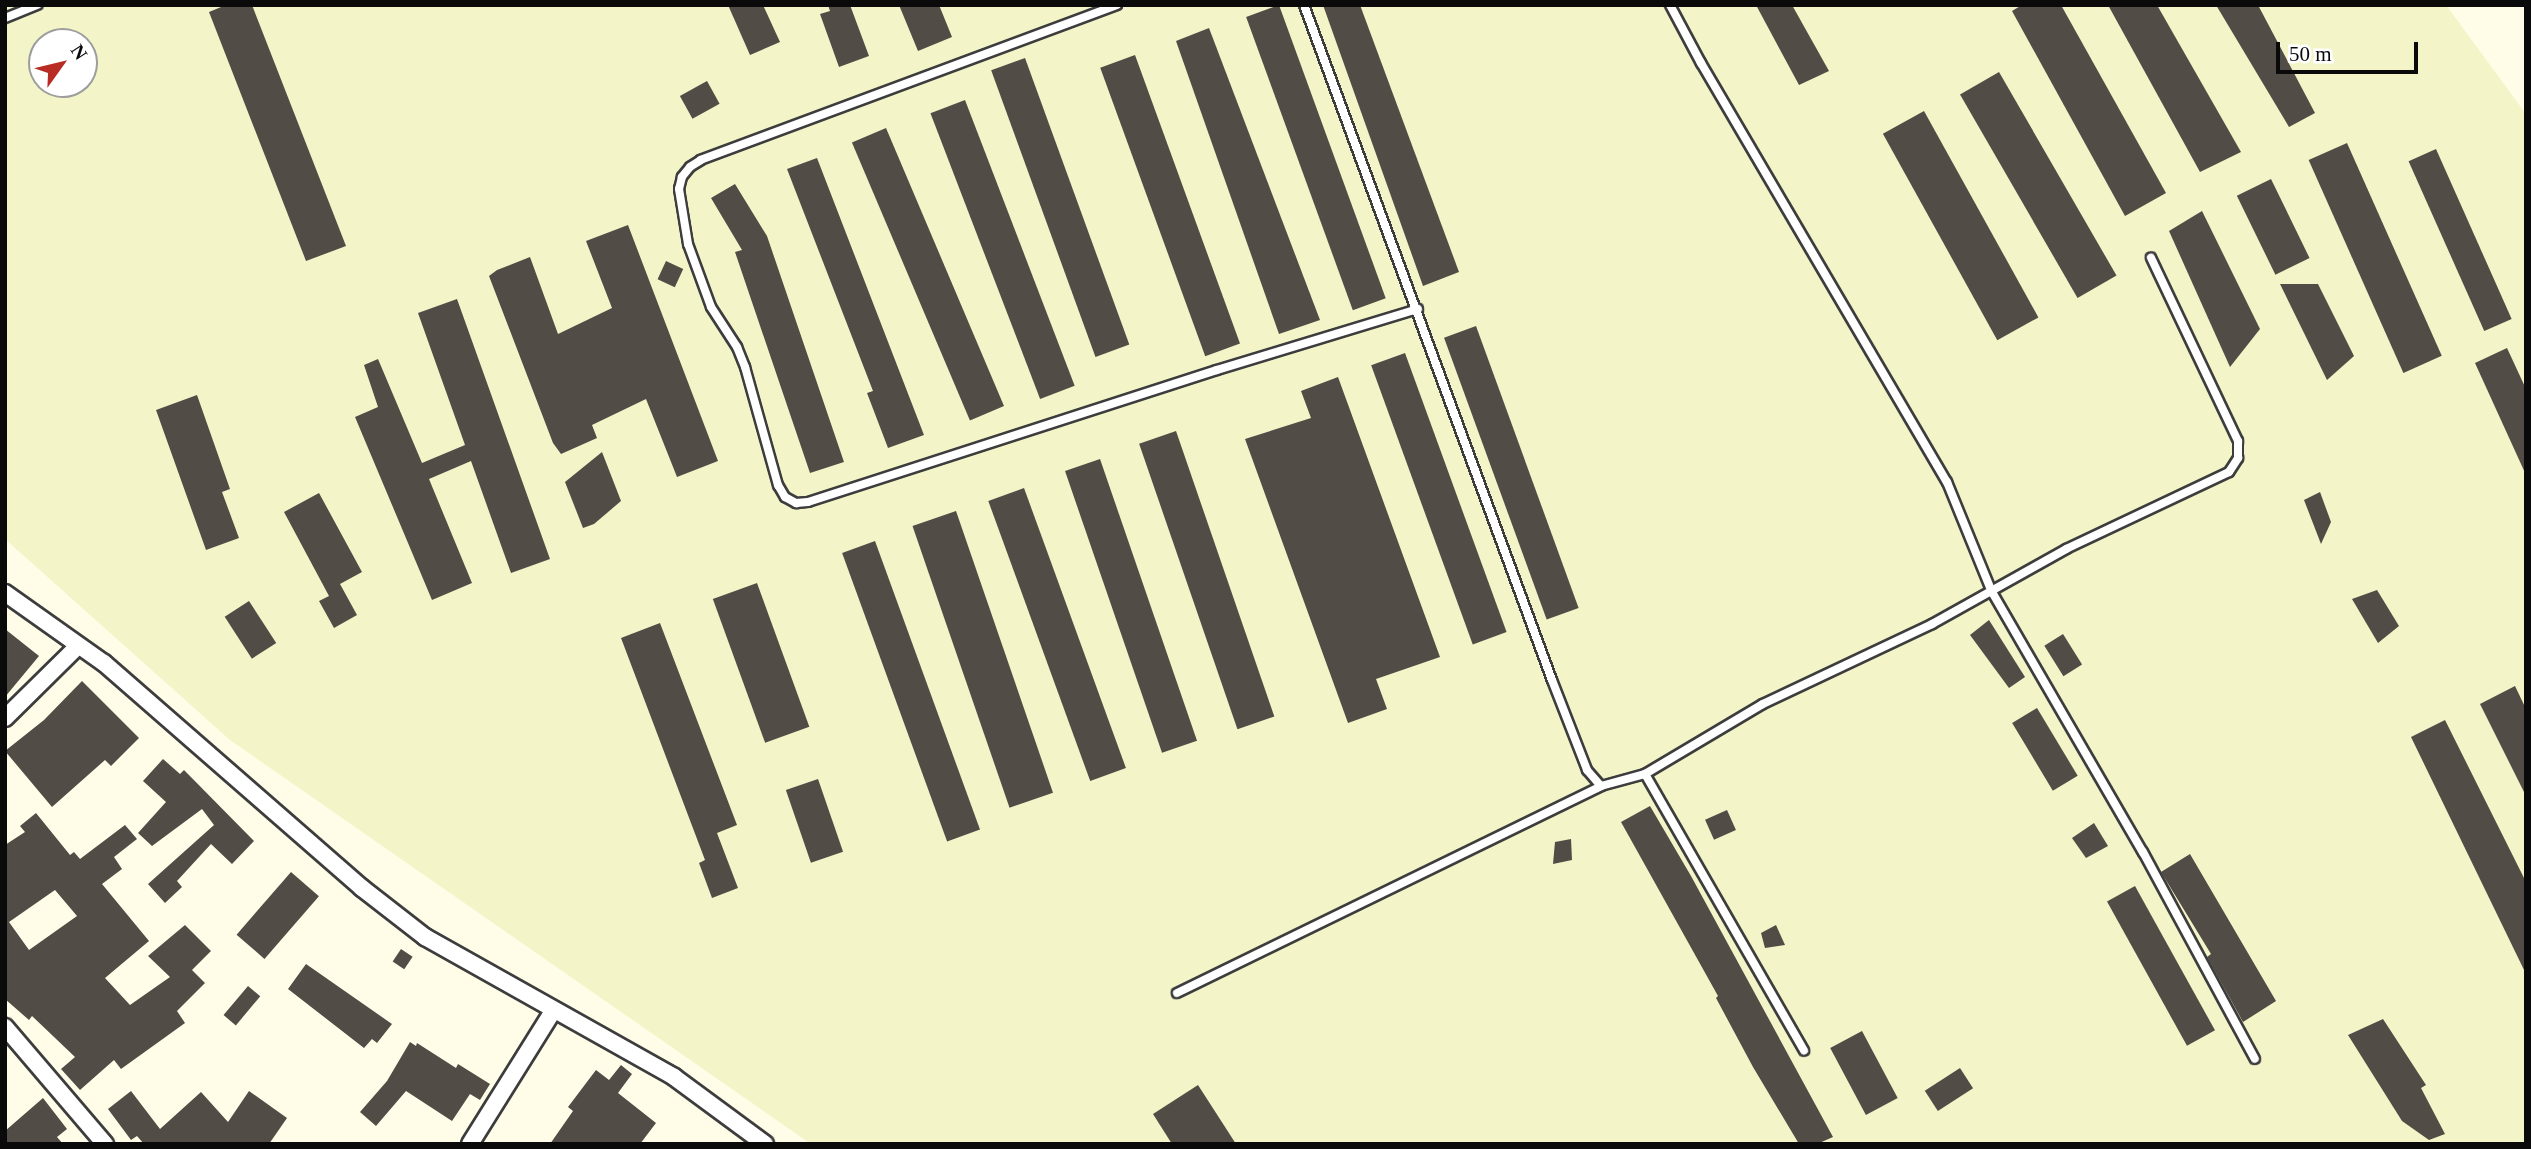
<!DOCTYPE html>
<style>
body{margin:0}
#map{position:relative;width:2531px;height:1149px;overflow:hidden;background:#fffde7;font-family:Georgia,serif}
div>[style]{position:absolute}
.farmland>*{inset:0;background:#f3f4c8}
.building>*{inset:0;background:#524c46;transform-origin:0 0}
.roads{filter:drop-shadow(2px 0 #3d3d3d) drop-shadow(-2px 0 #3d3d3d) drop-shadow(0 2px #3d3d3d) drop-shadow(0 -2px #3d3d3d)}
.lane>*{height:8px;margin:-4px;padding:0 4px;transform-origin:4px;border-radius:4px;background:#fff}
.street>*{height:16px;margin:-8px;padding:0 8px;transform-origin:8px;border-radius:8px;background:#fff}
span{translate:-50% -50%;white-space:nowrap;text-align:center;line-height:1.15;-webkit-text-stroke:7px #fff;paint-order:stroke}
.frame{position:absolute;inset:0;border:7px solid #0a0a0a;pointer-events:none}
.north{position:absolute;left:28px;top:28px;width:70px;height:70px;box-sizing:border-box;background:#fff;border:2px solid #9d9d9d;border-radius:50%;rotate:56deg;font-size:19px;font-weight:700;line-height:28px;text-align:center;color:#0a0a0a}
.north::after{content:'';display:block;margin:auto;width:24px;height:32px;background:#b92c23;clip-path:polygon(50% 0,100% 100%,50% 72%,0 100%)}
.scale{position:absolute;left:2276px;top:42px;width:142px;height:32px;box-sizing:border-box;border:4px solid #0a0a0a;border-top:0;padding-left:9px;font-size:21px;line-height:24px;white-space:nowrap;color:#0a0a0a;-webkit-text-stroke:5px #fff;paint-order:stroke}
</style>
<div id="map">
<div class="farmland">
<div style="clip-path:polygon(evenodd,5px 5px,2446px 5px,2526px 114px,2526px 1144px,811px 1144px,230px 740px,5px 539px,5px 5px,42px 42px,84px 42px,84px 84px,42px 84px,42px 42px)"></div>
</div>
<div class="building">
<div style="clip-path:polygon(226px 5px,252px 5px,346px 246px,306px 261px,209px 12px)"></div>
<div style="clip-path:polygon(728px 5px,763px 5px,780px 42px,750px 55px)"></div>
<div style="clip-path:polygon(828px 5px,850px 5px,869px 56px,839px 67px,820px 14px,830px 11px)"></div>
<div style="clip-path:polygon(899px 5px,939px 5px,952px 37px,918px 51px)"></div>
<div style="left:1279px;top:5px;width:312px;height:35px;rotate:70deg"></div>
<div style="clip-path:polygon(1323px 5px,1360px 5px,1459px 272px,1423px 286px)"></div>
<div style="clip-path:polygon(1756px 5px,1792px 5px,1829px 71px,1799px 85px)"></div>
<div style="clip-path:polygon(2022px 5px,2061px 5px,2166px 193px,2125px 216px,2012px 11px)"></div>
<div style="clip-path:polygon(2108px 5px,2157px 5px,2241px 152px,2200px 172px)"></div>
<div style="clip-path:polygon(2216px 5px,2258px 5px,2315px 113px,2289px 127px)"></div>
<div style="clip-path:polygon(1209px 28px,1320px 320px,1279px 334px,1176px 41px)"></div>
<div style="left:1135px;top:55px;width:307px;height:37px;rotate:70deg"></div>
<div style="left:1025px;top:58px;width:305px;height:36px;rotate:70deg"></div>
<div style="left:1999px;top:72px;width:235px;height:45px;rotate:60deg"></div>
<div style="left:707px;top:81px;width:26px;height:31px;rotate:61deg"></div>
<div style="left:965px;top:100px;width:306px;height:37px;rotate:69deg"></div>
<div style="left:1924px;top:111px;width:236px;height:47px;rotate:61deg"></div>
<div style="left:886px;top:128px;width:302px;height:37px;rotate:67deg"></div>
<div style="left:2347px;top:143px;width:233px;height:42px;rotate:66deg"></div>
<div style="left:2436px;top:149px;width:186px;height:30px;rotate:66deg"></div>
<div style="clip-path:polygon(817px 158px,924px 435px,888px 448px,867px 393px,873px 391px,787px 169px)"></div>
<div style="left:2271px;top:179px;width:88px;height:38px;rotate:64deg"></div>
<div style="clip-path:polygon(735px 184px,767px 236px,844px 462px,810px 473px,735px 252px,742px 250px,711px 198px)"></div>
<div style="clip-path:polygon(2202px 211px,2260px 329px,2230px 367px,2169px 231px)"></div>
<div style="clip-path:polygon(628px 225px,718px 461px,677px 477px,646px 399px,592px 425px,597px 438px,561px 454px,553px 443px,489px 276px,497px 270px,530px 257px,558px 334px,612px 308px,586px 241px)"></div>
<div style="left:666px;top:261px;width:19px;height:20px;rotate:25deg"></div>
<div style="clip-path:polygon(2280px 284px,2318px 284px,2354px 356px,2327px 380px)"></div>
<div style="clip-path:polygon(457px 299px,550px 559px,511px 573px,471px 461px,429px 479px,472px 583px,432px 600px,355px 417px,378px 407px,364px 365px,378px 359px,422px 463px,465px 445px,418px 313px)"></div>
<div style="left:1476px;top:326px;width:300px;height:34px;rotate:70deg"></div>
<div style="clip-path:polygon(2507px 348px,2526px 389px,2526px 475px,2475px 363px)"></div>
<div style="left:1405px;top:353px;width:297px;height:36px;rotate:70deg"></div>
<div style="clip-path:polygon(1338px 377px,1440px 657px,1376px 679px,1387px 709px,1348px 723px,1245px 439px,1311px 418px,1301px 391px)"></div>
<div style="clip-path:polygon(197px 395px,230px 489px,222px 492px,239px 538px,206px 550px,156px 410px)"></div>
<div style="left:1176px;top:431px;width:302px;height:39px;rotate:71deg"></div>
<div style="clip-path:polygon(602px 452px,621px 501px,594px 524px,583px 528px,565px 482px)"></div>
<div style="left:1100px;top:459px;width:298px;height:37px;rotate:71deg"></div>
<div style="left:1024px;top:488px;width:298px;height:38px;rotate:70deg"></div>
<div style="clip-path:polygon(2320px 492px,2331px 522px,2321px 544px,2304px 500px)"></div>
<div style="clip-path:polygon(319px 493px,362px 572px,340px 584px,357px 615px,334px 628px,319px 601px,329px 596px,284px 512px)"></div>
<div style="left:956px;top:511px;width:298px;height:46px;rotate:71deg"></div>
<div style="left:875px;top:541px;width:307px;height:35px;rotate:70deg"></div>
<div style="left:757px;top:583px;width:153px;height:47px;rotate:70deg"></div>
<div style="clip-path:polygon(2377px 590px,2399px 626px,2378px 643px,2352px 599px)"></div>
<div style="left:249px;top:601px;width:50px;height:29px;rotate:57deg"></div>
<div style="clip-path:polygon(1989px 620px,2025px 677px,2009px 688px,1970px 635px)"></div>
<div style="clip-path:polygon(660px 623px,737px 825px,717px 833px,738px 888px,712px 898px,699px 863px,705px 860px,621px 638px)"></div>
<div style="clip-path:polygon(5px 629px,39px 656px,5px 697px)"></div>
<div style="left:2063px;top:634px;width:36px;height:22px;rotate:58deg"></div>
<div style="clip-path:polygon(82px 681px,139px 738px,111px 766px,105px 760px,52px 807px,5px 751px,44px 720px)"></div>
<div style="clip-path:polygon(2515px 686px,2526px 709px,2526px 796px,2480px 704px)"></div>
<div style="left:2037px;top:708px;width:79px;height:29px;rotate:59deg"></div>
<div style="clip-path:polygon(2445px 720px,2526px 882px,2526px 974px,2411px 737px)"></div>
<div style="clip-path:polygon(163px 759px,180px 774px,184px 770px,254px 841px,232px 864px,211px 844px,177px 881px,182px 887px,165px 903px,148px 884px,214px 825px,202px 809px,152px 846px,138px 833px,166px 802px,143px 781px)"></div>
<div style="left:818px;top:779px;width:77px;height:34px;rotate:71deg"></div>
<div style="clip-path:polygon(1650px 806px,1691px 876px,1833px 1137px,1817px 1144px,1799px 1144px,1753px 1067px,1716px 998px,1718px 996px,1621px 822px)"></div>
<div style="left:1727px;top:810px;width:22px;height:24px;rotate:66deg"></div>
<div style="clip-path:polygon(evenodd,36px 813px,70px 855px,74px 852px,80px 859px,125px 825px,137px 839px,114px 857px,122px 869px,102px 884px,149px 941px,105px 978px,130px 1005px,170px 977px,148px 956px,185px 925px,211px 951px,192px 970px,205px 983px,177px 1011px,185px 1023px,121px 1069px,114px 1060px,80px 1090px,61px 1069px,75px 1057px,32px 1016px,29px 1020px,5px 999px,5px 845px,25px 832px,20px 826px,36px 813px,55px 890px,77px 916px,29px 950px,9px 922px,55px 890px)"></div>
<div style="clip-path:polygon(2094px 823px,2108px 846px,2086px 858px,2072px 838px)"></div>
<div style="clip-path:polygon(1571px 839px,1572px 860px,1553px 864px,1555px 842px)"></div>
<div style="clip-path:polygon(2190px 854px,2276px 1001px,2243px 1022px,2207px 957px,2211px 954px,2161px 872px)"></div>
<div style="left:291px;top:872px;width:37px;height:83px;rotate:41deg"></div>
<div style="left:2135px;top:886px;width:165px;height:32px;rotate:61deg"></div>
<div style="clip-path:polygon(1776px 925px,1785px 945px,1765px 948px,1761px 933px)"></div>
<div style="left:401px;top:949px;width:14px;height:15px;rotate:34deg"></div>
<div style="clip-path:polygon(306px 964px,392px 1024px,377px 1043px,372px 1039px,364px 1048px,288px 989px)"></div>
<div style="left:248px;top:986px;width:16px;height:38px;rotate:40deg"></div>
<div style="clip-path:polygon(2383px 1019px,2426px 1085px,2421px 1088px,2445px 1134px,2429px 1140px,2402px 1121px,2348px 1035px)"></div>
<div style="left:1862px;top:1031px;width:76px;height:36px;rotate:62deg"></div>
<div style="clip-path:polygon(410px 1042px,416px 1046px,417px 1043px,456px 1068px,458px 1064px,490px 1084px,480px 1100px,470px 1094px,452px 1121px,406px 1091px,376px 1126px,360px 1112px,387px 1081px)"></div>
<div style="clip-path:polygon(621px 1065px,632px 1074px,618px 1093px,656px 1123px,640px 1144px,550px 1144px,573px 1111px,568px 1107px,596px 1070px,609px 1080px)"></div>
<div style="left:1960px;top:1068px;width:24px;height:42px;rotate:57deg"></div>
<div style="clip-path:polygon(1198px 1085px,1236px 1144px,1172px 1144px,1153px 1114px)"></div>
<div style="clip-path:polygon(131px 1091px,160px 1129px,201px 1092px,228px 1122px,249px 1091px,287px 1118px,269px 1144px,144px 1144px,137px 1136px,131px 1140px,108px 1109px)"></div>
<div style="clip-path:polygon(43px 1098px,67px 1129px,57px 1137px,63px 1144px,5px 1144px,5px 1131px)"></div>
</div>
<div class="roads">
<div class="lane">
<div style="left:1117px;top:5px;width:444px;rotate:159.6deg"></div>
<div style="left:701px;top:160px;width:13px;rotate:148deg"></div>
<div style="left:690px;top:167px;width:13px;rotate:129deg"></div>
<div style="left:682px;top:177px;width:12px;rotate:104deg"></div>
<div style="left:679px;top:189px;width:56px;rotate:80.7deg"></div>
<div style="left:688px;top:244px;width:67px;rotate:69.9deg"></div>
<div style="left:711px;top:307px;width:48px;rotate:57deg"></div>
<div style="left:737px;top:347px;width:22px;rotate:68deg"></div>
<div style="left:745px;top:367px;width:123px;rotate:74.4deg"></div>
<div style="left:778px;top:485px;width:14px;rotate:60deg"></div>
<div style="left:785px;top:497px;width:13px;rotate:29deg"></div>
<div style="left:796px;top:503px;width:12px;rotate:-5deg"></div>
<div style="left:808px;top:502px;width:430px;rotate:-17.9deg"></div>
<div style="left:1217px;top:370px;width:210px;rotate:-16.9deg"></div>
<div style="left:1304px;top:5px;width:719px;rotate:69.83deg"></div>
<div style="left:1552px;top:680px;width:97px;rotate:68.7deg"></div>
<div style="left:1587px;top:770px;width:21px;rotate:49deg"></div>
<div style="left:1601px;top:786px;width:46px;rotate:-15.3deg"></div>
<div style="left:1645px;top:774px;width:137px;rotate:-30.7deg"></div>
<div style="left:1763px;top:704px;width:187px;rotate:-25.3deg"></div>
<div style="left:1932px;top:624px;width:154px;rotate:-29.2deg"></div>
<div style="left:2066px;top:549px;width:180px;rotate:-25.3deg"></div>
<div style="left:2229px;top:472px;width:17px;rotate:-57deg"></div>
<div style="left:2238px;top:458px;width:17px;rotate:-90deg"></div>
<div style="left:2238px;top:441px;width:203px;rotate:-115.4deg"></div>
<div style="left:1670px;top:5px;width:66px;rotate:61.9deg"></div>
<div style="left:1701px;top:63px;width:486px;rotate:59.6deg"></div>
<div style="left:1947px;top:482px;width:119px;rotate:67.8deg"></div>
<div style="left:1992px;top:592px;width:301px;rotate:59.9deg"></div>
<div style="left:2143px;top:852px;width:235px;rotate:61.6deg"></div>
<div style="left:5px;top:18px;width:35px;rotate:-22deg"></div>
<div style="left:1645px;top:774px;width:319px;rotate:60.1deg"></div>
<div style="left:1177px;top:993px;width:472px;rotate:-26deg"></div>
</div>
<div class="street">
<div style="left:5px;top:593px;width:121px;rotate:35.3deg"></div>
<div style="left:104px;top:663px;width:342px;rotate:41.1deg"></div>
<div style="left:362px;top:888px;width:80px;rotate:37.9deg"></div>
<div style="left:425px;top:937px;width:286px;rotate:29.3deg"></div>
<div style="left:674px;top:1077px;width:113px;rotate:36.4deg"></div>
<div style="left:5px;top:718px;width:103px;rotate:-44.6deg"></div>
<div style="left:5px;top:1027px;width:154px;rotate:49.5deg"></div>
<div style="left:470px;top:1144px;width:157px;rotate:-58deg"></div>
</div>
</div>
<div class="frame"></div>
<div class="north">N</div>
<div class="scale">50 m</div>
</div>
